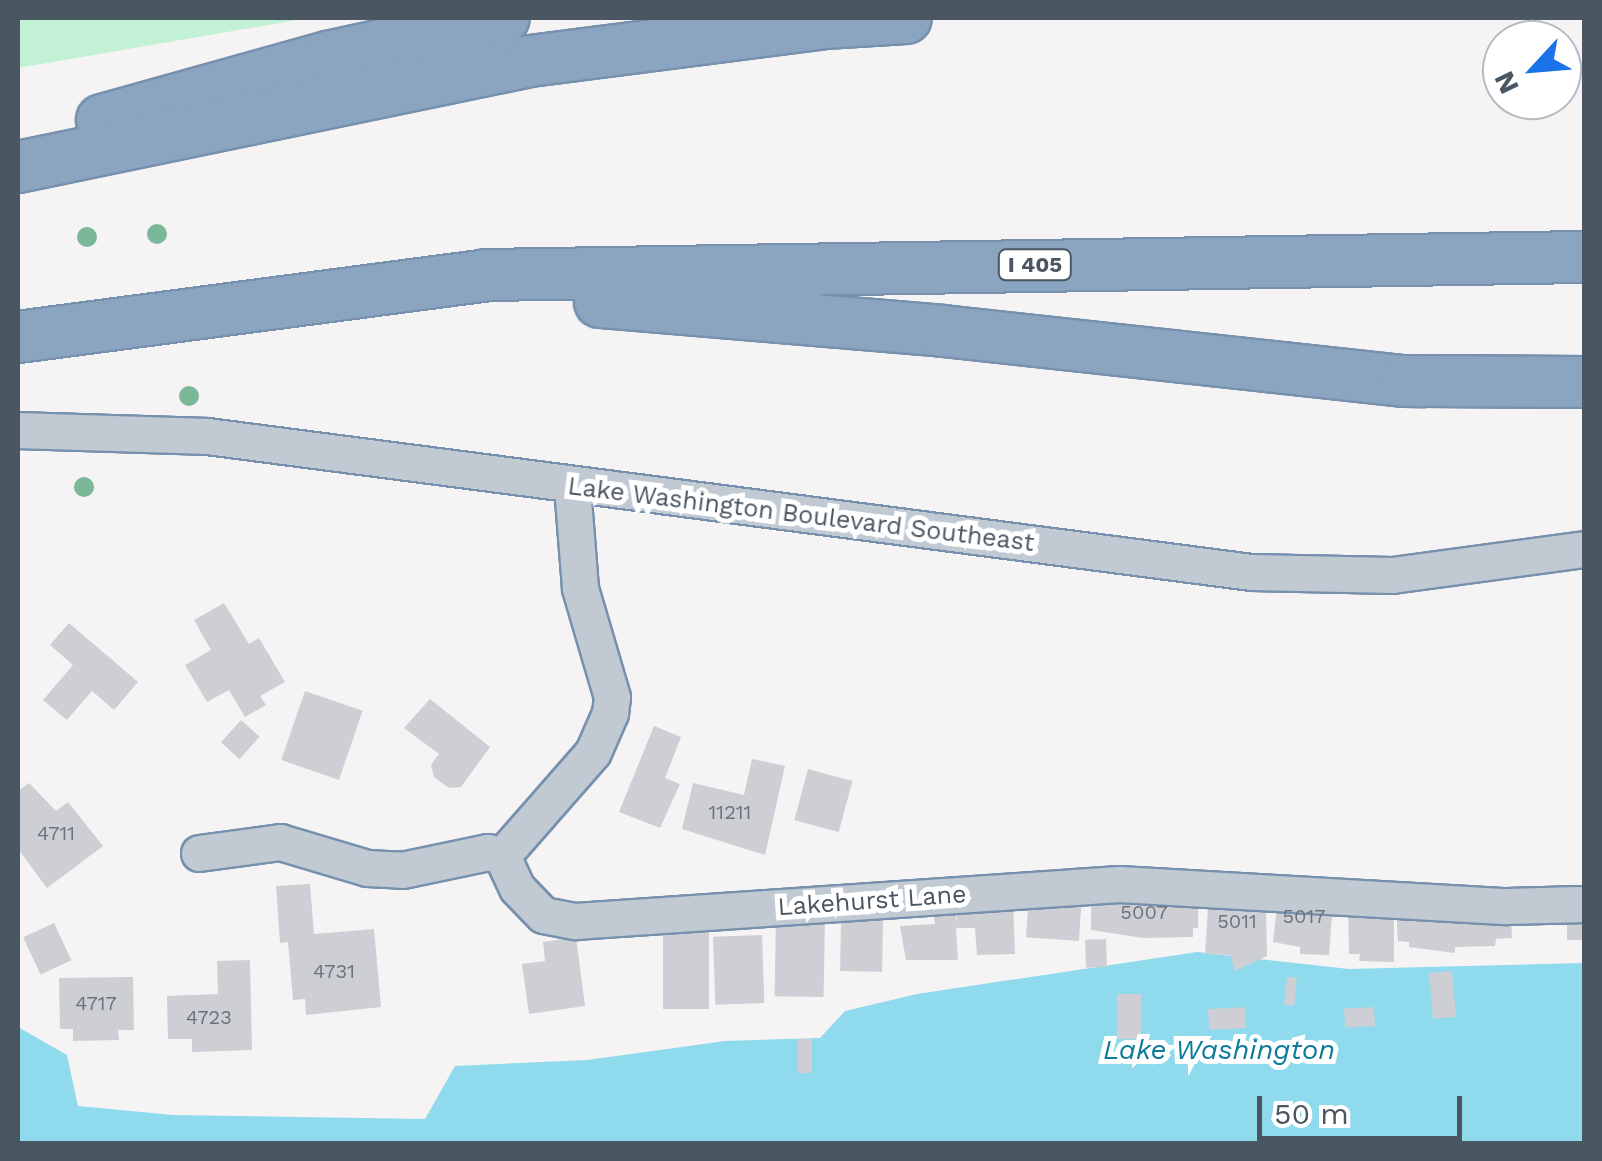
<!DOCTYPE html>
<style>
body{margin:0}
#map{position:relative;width:1602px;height:1161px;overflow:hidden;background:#f5f3f3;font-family:"Work Sans",sans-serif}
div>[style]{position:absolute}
.green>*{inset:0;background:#c3f1d5}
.water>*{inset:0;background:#90daee}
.building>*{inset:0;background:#cdcfd5;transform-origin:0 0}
.roads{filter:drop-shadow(2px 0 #7690ad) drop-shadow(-2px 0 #7690ad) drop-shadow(0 2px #7690ad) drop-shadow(0 -2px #7690ad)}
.minor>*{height:35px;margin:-17.5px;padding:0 17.5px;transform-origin:17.5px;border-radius:17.5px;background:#c1cad2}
.highway>*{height:50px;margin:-25px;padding:0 25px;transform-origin:25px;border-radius:25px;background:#8ba5c1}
.trees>*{width:20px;height:20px;margin:-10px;border-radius:50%;background:#7bb799}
span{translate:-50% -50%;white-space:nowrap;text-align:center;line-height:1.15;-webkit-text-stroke:10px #fff;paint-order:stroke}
.number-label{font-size:20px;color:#6b747e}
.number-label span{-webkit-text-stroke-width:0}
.shield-label span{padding:2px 8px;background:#fff;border:2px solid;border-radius:8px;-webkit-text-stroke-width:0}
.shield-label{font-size:22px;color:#4a5661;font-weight:700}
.street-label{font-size:25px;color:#4a5661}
.water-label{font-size:28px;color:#0c7c9b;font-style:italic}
.frame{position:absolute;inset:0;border:20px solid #4a5661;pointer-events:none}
.north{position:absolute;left:1482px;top:20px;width:100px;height:100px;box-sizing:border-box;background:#fff;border:2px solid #b7bbc0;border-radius:50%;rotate:244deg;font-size:28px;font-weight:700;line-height:40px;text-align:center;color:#4a5661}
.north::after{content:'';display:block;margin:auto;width:35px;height:45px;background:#1a73e8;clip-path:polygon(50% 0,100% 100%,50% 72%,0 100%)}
.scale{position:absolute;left:1257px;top:1096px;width:205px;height:45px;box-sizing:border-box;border:5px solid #4a5661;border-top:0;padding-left:12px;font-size:30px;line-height:35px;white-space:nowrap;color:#4a5661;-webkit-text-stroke:8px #fff;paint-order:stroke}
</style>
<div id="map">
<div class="green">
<div style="clip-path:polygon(18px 18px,309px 18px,18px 68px)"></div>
</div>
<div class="water">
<div style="clip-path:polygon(1197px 952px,1349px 969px,1584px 963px,1584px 1143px,18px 1143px,18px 1027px,67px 1055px,78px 1106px,173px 1115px,425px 1119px,455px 1066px,587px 1060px,725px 1041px,820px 1038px,845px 1011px,917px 994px)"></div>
</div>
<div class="building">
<div style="clip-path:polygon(224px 603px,249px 644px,259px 638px,285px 682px,260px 696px,266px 705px,245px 717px,229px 690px,207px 702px,185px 665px,211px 650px,194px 620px)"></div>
<div style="clip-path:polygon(69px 623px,138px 682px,114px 710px,92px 691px,67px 720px,43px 700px,73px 665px,50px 645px)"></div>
<div style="left:305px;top:691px;width:61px;height:73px;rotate:19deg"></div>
<div style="clip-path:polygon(430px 699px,490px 747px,461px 787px,449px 788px,434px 777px,431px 765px,439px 754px,404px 728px)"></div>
<div style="left:241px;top:720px;width:25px;height:30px;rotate:42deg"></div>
<div style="clip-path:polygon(654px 726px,681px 737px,665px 778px,680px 784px,660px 828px,619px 812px)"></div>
<div style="clip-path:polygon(752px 759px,785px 766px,765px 855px,682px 829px,693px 783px,744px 795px)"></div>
<div style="left:808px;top:769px;width:46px;height:53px;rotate:15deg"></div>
<div style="clip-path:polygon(29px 783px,56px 811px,68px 802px,103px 846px,47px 888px,18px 849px,18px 791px)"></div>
<div style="clip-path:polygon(310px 884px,314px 934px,374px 929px,381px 1007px,306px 1015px,305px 999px,293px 1000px,288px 942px,280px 943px,276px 886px)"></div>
<div style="clip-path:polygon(1209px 892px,1266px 908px,1267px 956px,1235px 971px,1230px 955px,1205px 954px)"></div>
<div style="clip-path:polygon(1198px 894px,1198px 928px,1193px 928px,1193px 937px,1143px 938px,1091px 930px,1091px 896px)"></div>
<div style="left:1082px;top:896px;width:45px;height:53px;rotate:94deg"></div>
<div style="clip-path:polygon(1278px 898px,1333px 902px,1329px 955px,1300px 954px,1300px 947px,1273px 942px)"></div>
<div style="clip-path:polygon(1013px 900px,1015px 954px,977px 955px,975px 928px,956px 928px,958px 960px,906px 960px,900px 926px,935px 924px,933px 906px,955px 905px,957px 924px,957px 902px)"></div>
<div style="clip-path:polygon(1348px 902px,1394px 907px,1394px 962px,1359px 961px,1360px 954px,1349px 954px)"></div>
<div style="clip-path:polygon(1396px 909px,1511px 919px,1512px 938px,1496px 939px,1495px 946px,1455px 947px,1455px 953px,1409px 947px,1409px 942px,1398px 941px)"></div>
<div style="left:1567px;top:910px;width:17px;height:30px"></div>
<div style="left:825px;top:916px;width:81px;height:49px;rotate:91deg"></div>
<div style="left:841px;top:920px;width:42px;height:51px;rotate:1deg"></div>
<div style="left:54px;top:923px;width:41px;height:34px;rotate:65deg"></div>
<div style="left:709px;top:929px;width:80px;height:46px;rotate:90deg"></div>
<div style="left:762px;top:935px;width:68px;height:49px;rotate:88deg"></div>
<div style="clip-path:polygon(576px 937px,585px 1006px,529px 1014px,522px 964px,545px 961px,543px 942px)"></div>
<div style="left:1106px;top:939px;width:28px;height:21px;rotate:88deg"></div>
<div style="clip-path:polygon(250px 960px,252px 1050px,192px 1052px,192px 1039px,168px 1039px,167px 996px,218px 994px,217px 961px)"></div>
<div style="left:1452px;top:971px;width:46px;height:23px;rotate:85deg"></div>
<div style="clip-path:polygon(133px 977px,134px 1030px,118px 1030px,119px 1040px,73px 1041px,73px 1029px,60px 1029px,59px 978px)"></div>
<div style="left:1287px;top:977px;width:10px;height:28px;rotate:6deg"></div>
<div style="left:1117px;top:994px;width:24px;height:45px"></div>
<div style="left:1245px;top:1007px;width:21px;height:37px;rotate:87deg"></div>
<div style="left:1374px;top:1007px;width:19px;height:30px;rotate:87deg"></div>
<div style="left:798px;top:1039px;width:14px;height:34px"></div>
</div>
<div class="roads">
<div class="minor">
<div style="left:18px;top:430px;width:189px;rotate:1.8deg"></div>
<div style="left:207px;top:436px;width:1053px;rotate:7.42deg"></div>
<div style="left:1251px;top:572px;width:141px;rotate:1.2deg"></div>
<div style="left:1392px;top:575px;width:194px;rotate:-7.7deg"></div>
<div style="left:199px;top:853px;width:82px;rotate:-7.7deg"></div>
<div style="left:280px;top:842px;width:91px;rotate:16.6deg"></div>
<div style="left:367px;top:868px;width:35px;rotate:3deg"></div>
<div style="left:402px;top:870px;width:88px;rotate:-11.8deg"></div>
<div style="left:488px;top:852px;width:15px;rotate:16deg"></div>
<div style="left:502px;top:856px;width:35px;rotate:65deg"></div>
<div style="left:517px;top:888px;width:37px;rotate:46deg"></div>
<div style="left:543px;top:915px;width:33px;rotate:11deg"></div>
<div style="left:575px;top:921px;width:545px;rotate:-3.89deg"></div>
<div style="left:1119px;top:884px;width:388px;rotate:3.3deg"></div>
<div style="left:1506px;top:906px;width:78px;rotate:-1.5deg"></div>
<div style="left:502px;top:856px;width:138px;rotate:-48.8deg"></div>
<div style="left:593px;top:752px;width:43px;rotate:-66.4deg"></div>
<div style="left:610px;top:713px;width:16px;rotate:-83deg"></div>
<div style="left:612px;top:697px;width:114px;rotate:-106.4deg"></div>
<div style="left:580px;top:588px;width:102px;rotate:-94.5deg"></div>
</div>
<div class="highway">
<div style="left:102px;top:120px;width:235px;rotate:-15.6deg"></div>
<div style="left:328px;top:57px;width:180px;rotate:-12.5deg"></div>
<div style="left:18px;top:167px;width:523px;rotate:-11.7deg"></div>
<div style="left:530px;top:61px;width:297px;rotate:-7.3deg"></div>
<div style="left:825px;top:23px;width:81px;rotate:-3.5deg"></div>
<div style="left:600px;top:302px;width:344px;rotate:4.8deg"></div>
<div style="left:943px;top:331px;width:463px;rotate:6.2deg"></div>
<div style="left:1403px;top:381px;width:181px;rotate:0.3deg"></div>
<div style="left:18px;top:337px;width:472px;rotate:-7.5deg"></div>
<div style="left:486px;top:275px;width:1098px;rotate:-0.94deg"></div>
</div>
</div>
<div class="trees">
<div style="left:157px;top:234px"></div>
<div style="left:87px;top:237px"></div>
<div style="left:189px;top:396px"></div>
<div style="left:84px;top:487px"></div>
</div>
<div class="number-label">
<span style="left:730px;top:812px">11211</span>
<span style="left:56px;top:833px">4711</span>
<span style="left:1144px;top:912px">5007</span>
<span style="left:1304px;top:916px">5017</span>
<span style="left:1237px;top:921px">5011</span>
<span style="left:334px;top:971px">4731</span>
<span style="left:96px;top:1003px">4717</span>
<span style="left:209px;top:1017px">4723</span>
</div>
<div class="shield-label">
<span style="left:1035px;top:265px">I 405</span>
</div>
<div class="street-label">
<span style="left:801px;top:515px;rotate:7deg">Lake Washington Boulevard Southeast</span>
<span style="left:872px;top:901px;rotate:-4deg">Lakehurst Lane</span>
</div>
<div class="water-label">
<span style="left:1219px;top:1050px">Lake Washington</span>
</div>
<div class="frame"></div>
<div class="north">N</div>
<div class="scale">50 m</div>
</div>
